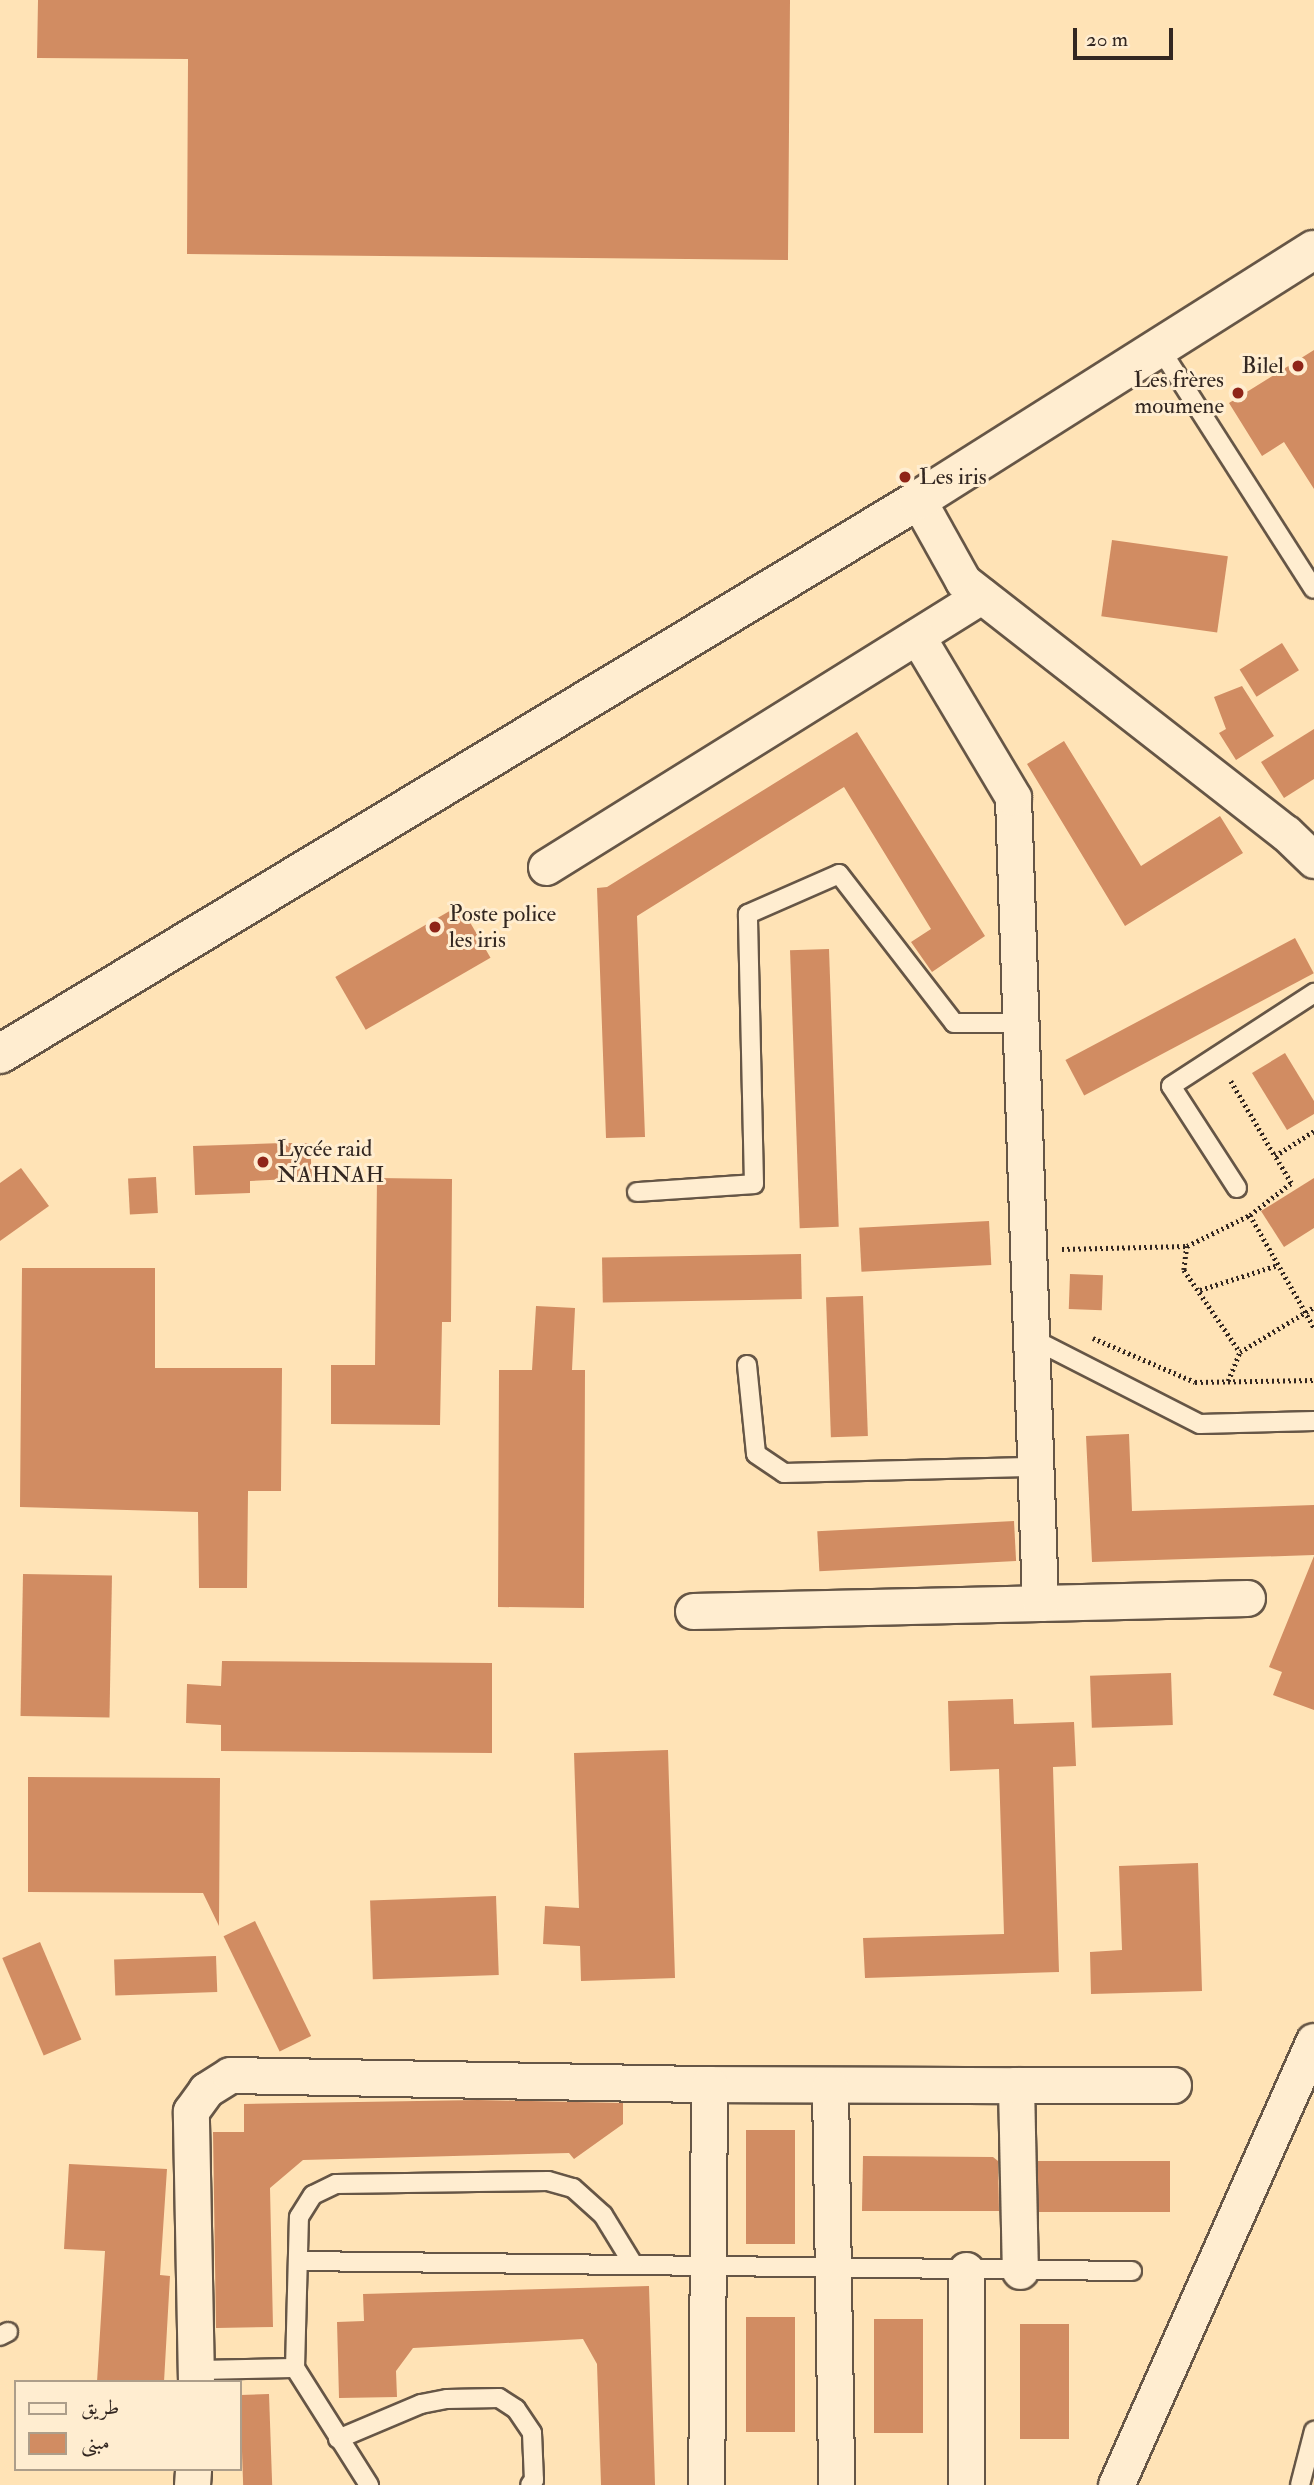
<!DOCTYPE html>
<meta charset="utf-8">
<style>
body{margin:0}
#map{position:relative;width:1314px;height:2485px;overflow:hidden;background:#ffe3b6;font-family:"IM FELL Double Pica",Amiri,serif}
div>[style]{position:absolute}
.building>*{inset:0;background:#d18c62;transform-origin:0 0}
.path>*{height:4.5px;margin-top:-2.25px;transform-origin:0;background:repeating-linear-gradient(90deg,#332721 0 2px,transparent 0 5.5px)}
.roads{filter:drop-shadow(2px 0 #665646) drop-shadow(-2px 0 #665646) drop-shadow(0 2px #665646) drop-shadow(0 -2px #665646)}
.service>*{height:18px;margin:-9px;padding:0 9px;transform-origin:9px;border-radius:9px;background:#ffedd0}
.minor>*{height:35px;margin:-17.5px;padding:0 17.5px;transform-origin:17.5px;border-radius:17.5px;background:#ffedd0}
.tertiary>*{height:38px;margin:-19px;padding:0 19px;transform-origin:19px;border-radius:19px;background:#ffedd0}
.dots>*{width:19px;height:19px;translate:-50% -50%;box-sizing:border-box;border:4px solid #ffedd0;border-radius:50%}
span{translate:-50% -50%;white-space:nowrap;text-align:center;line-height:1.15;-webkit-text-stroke:6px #ffedd0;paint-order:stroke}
.poi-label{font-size:23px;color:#332721}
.right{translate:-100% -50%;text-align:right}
.left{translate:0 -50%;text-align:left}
.legend{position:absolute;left:14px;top:2380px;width:228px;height:91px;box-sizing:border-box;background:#ffedd0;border:2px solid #ad9e8a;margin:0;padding:9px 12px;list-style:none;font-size:21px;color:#332721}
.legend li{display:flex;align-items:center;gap:14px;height:35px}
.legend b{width:35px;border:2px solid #ad9e8a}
.scale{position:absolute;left:1073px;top:28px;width:100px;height:32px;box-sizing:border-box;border:4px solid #332721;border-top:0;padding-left:9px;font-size:21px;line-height:24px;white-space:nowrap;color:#332721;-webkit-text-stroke:5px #ffedd0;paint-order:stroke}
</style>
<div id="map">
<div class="building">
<div style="clip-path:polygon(38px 0,790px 0,788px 260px,187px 254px,188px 59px,37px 58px)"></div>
<div style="clip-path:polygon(1314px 350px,1314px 489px,1284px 442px,1262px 456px,1229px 403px)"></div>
<div style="left:1112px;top:540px;width:117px;height:77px;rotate:8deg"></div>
<div style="left:1282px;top:643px;width:32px;height:50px;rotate:58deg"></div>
<div style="clip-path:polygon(1242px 686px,1274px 736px,1236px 760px,1219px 733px,1226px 729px,1214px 697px)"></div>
<div style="clip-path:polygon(1314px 729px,1314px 779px,1284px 798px,1261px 762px)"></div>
<div style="clip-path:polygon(857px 732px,985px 936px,932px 972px,911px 942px,931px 929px,844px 787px,637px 916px,645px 1137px,606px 1138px,597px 888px,607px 887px)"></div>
<div style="clip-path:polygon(1064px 741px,1141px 866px,1220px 816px,1243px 853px,1125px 926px,1027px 764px)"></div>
<div style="left:460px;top:905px;width:61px;height:144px;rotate:60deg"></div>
<div style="left:1295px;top:938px;width:40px;height:260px;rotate:62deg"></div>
<div style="left:829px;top:949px;width:278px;height:39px;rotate:88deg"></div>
<div style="clip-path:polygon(1285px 1053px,1314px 1101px,1314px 1114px,1287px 1130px,1252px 1073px)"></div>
<div style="clip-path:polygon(282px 1143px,310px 1143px,312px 1178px,250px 1181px,250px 1193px,195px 1195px,193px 1146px)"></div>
<div style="clip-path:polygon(21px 1168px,49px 1206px,0 1241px,0 1183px)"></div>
<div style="left:156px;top:1177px;width:36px;height:28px;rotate:87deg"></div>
<div style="clip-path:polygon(377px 1178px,452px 1179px,451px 1322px,442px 1322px,440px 1425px,331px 1424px,331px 1365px,375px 1365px)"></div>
<div style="clip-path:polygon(1314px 1178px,1314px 1228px,1284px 1247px,1261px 1211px)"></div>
<div style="left:989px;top:1221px;width:44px;height:130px;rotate:87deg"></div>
<div style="left:801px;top:1254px;width:45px;height:199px;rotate:89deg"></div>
<div style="clip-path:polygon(22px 1268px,155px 1268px,155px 1368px,282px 1368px,281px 1491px,248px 1491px,247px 1588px,199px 1588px,198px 1512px,20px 1507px)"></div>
<div style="left:1070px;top:1274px;width:33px;height:35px;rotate:2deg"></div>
<div style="left:863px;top:1296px;width:140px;height:37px;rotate:88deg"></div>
<div style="clip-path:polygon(536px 1306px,575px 1308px,572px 1370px,585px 1370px,584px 1608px,498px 1607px,499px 1370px,532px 1370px)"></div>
<div style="clip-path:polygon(1129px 1434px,1132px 1511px,1314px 1505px,1314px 1555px,1092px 1562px,1086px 1436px)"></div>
<div style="left:1014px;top:1521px;width:40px;height:197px;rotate:87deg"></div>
<div style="clip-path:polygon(1314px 1556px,1314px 1710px,1273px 1695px,1282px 1672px,1269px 1667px)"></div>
<div style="left:23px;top:1574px;width:89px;height:142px;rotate:1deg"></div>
<div style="clip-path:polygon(222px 1661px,492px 1663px,492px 1753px,221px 1751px,221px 1725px,186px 1723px,187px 1684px,221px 1686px)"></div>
<div style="left:1171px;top:1673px;width:52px;height:81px;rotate:88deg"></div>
<div style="clip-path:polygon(1013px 1699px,1014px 1724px,1074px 1722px,1076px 1766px,1053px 1767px,1059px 1972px,865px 1978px,863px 1938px,1004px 1934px,999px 1769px,950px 1771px,948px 1701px)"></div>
<div style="clip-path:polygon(668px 1750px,675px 1978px,581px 1981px,580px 1946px,543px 1944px,545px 1906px,579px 1908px,574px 1753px)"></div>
<div style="clip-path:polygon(28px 1777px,220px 1778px,219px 1926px,203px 1893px,28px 1892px)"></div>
<div style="clip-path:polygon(1198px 1863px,1202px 1991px,1091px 1994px,1090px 1952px,1122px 1950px,1119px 1866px)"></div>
<div style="left:496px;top:1896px;width:79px;height:126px;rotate:88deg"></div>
<div style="left:255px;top:1921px;width:128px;height:35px;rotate:64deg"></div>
<div style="left:40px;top:1942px;width:106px;height:41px;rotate:67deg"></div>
<div style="left:216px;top:1956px;width:36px;height:102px;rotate:88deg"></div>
<div style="clip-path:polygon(478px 2100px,623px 2103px,623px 2124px,574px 2159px,569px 2153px,303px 2160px,270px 2188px,273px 2327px,216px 2328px,213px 2132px,244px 2132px,244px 2104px)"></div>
<div style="left:746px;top:2130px;width:49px;height:114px"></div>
<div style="clip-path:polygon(863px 2156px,993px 2157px,998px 2161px,999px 2211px,862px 2211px)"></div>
<div style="left:1038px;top:2161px;width:132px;height:51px"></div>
<div style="clip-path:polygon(69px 2164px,167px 2169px,160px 2275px,170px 2276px,164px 2382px,97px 2382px,105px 2251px,64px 2249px)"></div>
<div style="clip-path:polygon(649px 2286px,655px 2485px,601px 2485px,597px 2364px,583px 2339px,413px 2348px,396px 2371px,397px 2397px,339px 2398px,337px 2322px,364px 2321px,363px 2294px)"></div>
<div style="left:746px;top:2317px;width:49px;height:115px"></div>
<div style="left:874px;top:2319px;width:49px;height:114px"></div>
<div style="left:1020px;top:2324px;width:49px;height:115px"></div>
<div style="left:269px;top:2394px;width:91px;height:29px;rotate:88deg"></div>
</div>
<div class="path">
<div style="left:1231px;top:1081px;width:87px;rotate:59.6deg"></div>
<div style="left:1275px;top:1156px;width:46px;rotate:-32.7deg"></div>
<div style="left:1250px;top:1215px;width:52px;rotate:-38deg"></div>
<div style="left:1291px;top:1183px;width:31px;rotate:-121deg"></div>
<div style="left:1187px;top:1246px;width:24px;rotate:97deg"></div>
<div style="left:1184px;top:1270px;width:99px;rotate:55.7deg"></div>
<div style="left:1062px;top:1249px;width:125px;rotate:-1.4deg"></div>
<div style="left:1187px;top:1246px;width:70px;rotate:-26.2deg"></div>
<div style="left:1250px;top:1215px;width:129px;rotate:60.3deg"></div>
<div style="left:1200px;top:1290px;width:82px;rotate:-17.8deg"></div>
<div style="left:1093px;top:1338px;width:111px;rotate:23.3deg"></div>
<div style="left:1195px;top:1382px;width:119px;rotate:-1deg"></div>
<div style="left:1228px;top:1381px;width:31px;rotate:-68deg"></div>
<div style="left:1240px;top:1352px;width:87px;rotate:-31.3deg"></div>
</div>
<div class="roads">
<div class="service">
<div style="left:1159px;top:347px;width:287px;rotate:57.4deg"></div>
<div style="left:1237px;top:1188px;width:121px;rotate:-122.9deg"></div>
<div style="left:1171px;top:1086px;width:171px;rotate:-33deg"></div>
<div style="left:637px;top:1192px;width:117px;rotate:-3.9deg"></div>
<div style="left:754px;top:1184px;width:270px;rotate:-91.3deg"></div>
<div style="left:748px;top:914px;width:99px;rotate:-23.7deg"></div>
<div style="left:839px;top:874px;width:188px;rotate:52.3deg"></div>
<div style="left:954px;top:1023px;width:67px"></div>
<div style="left:1033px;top:1339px;width:187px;rotate:27deg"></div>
<div style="left:1200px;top:1424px;width:114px;rotate:-1.5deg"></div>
<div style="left:747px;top:1365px;width:89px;rotate:84.2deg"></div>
<div style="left:756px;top:1454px;width:34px;rotate:34deg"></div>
<div style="left:784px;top:1473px;width:254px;rotate:-1.4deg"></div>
<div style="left:298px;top:2261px;width:834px;rotate:0.69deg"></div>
<div style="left:0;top:2336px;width:9px;rotate:-27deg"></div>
<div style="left:197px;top:2370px;width:98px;rotate:-1.2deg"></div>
<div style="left:338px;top:2439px;width:90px;rotate:-22.9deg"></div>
<div style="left:421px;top:2404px;width:26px;rotate:-11deg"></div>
<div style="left:447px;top:2399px;width:52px;rotate:-1.1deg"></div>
<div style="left:499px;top:2398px;width:20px;rotate:33deg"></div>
<div style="left:516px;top:2409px;width:29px;rotate:56deg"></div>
<div style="left:532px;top:2433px;width:47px;rotate:87.6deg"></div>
<div style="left:534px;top:2480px;width:6px;rotate:129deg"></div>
<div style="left:369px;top:2485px;width:138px;rotate:-122.3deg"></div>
<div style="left:295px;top:2368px;width:151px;rotate:-88.5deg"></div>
<div style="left:299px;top:2217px;width:26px;rotate:-58deg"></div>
<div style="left:313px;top:2195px;width:25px;rotate:-26deg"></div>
<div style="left:336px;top:2184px;width:212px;rotate:-0.8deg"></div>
<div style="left:548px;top:2181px;width:26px;rotate:16deg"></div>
<div style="left:573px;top:2188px;width:40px;rotate:42deg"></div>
<div style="left:603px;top:2215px;width:57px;rotate:58.5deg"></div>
<div style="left:1300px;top:2485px;width:56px;rotate:-75.5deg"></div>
</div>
<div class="minor">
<div style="left:918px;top:500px;width:93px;rotate:60.9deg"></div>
<div style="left:963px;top:581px;width:410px;rotate:38deg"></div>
<div style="left:1286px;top:833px;width:39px;rotate:44deg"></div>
<div style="left:546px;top:867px;width:513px;rotate:-31.92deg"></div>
<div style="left:1040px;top:1603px;width:207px;rotate:-1.4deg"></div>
<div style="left:693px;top:1611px;width:347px;rotate:-1.3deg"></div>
<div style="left:1040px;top:1603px;width:806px;rotate:-91.92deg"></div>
<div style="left:1013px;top:797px;width:187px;rotate:-120.8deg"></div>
<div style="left:709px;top:2084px;width:307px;rotate:0.2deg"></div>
<div style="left:1016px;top:2085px;width:186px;rotate:88.8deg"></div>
<div style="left:1016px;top:2085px;width:157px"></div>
<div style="left:830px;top:2087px;width:398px;rotate:89.1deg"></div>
<div style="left:966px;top:2270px;width:215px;rotate:90deg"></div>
<div style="left:196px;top:2382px;width:271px;rotate:-91.1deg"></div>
<div style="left:191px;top:2111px;width:26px;rotate:-54deg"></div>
<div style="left:206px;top:2090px;width:28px;rotate:-32deg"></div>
<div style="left:230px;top:2075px;width:479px;rotate:1.1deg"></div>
<div style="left:709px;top:2084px;width:401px;rotate:90.4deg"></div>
<div style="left:192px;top:2485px;width:16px;rotate:-86deg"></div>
<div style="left:1116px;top:2485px;width:486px;rotate:-66deg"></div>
</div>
<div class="tertiary">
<div style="left:0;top:1054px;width:1072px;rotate:-31.11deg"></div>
<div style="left:918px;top:500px;width:468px;rotate:-32.3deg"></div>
</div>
</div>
<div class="dots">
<div style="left:1298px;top:366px;background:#8f2418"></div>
<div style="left:1238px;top:393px;background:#8f2418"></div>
<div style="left:905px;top:477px;background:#8f2418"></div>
<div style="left:435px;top:927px;background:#8f2418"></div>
<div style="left:263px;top:1162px;background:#8f2418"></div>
</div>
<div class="poi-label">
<span class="right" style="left:1284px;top:366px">Bilel</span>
<span class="right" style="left:1224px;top:393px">Les frères<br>moumene</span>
<span class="left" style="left:919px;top:477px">Les iris</span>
<span class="left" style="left:449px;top:927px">Poste police<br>les iris</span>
<span class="left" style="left:277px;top:1162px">Lycée raid<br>NAHNAH</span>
</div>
<ul class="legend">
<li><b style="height:9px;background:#ffedd0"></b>طريق</li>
<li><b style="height:19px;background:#d18c62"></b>مبنى</li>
</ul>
<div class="scale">20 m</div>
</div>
